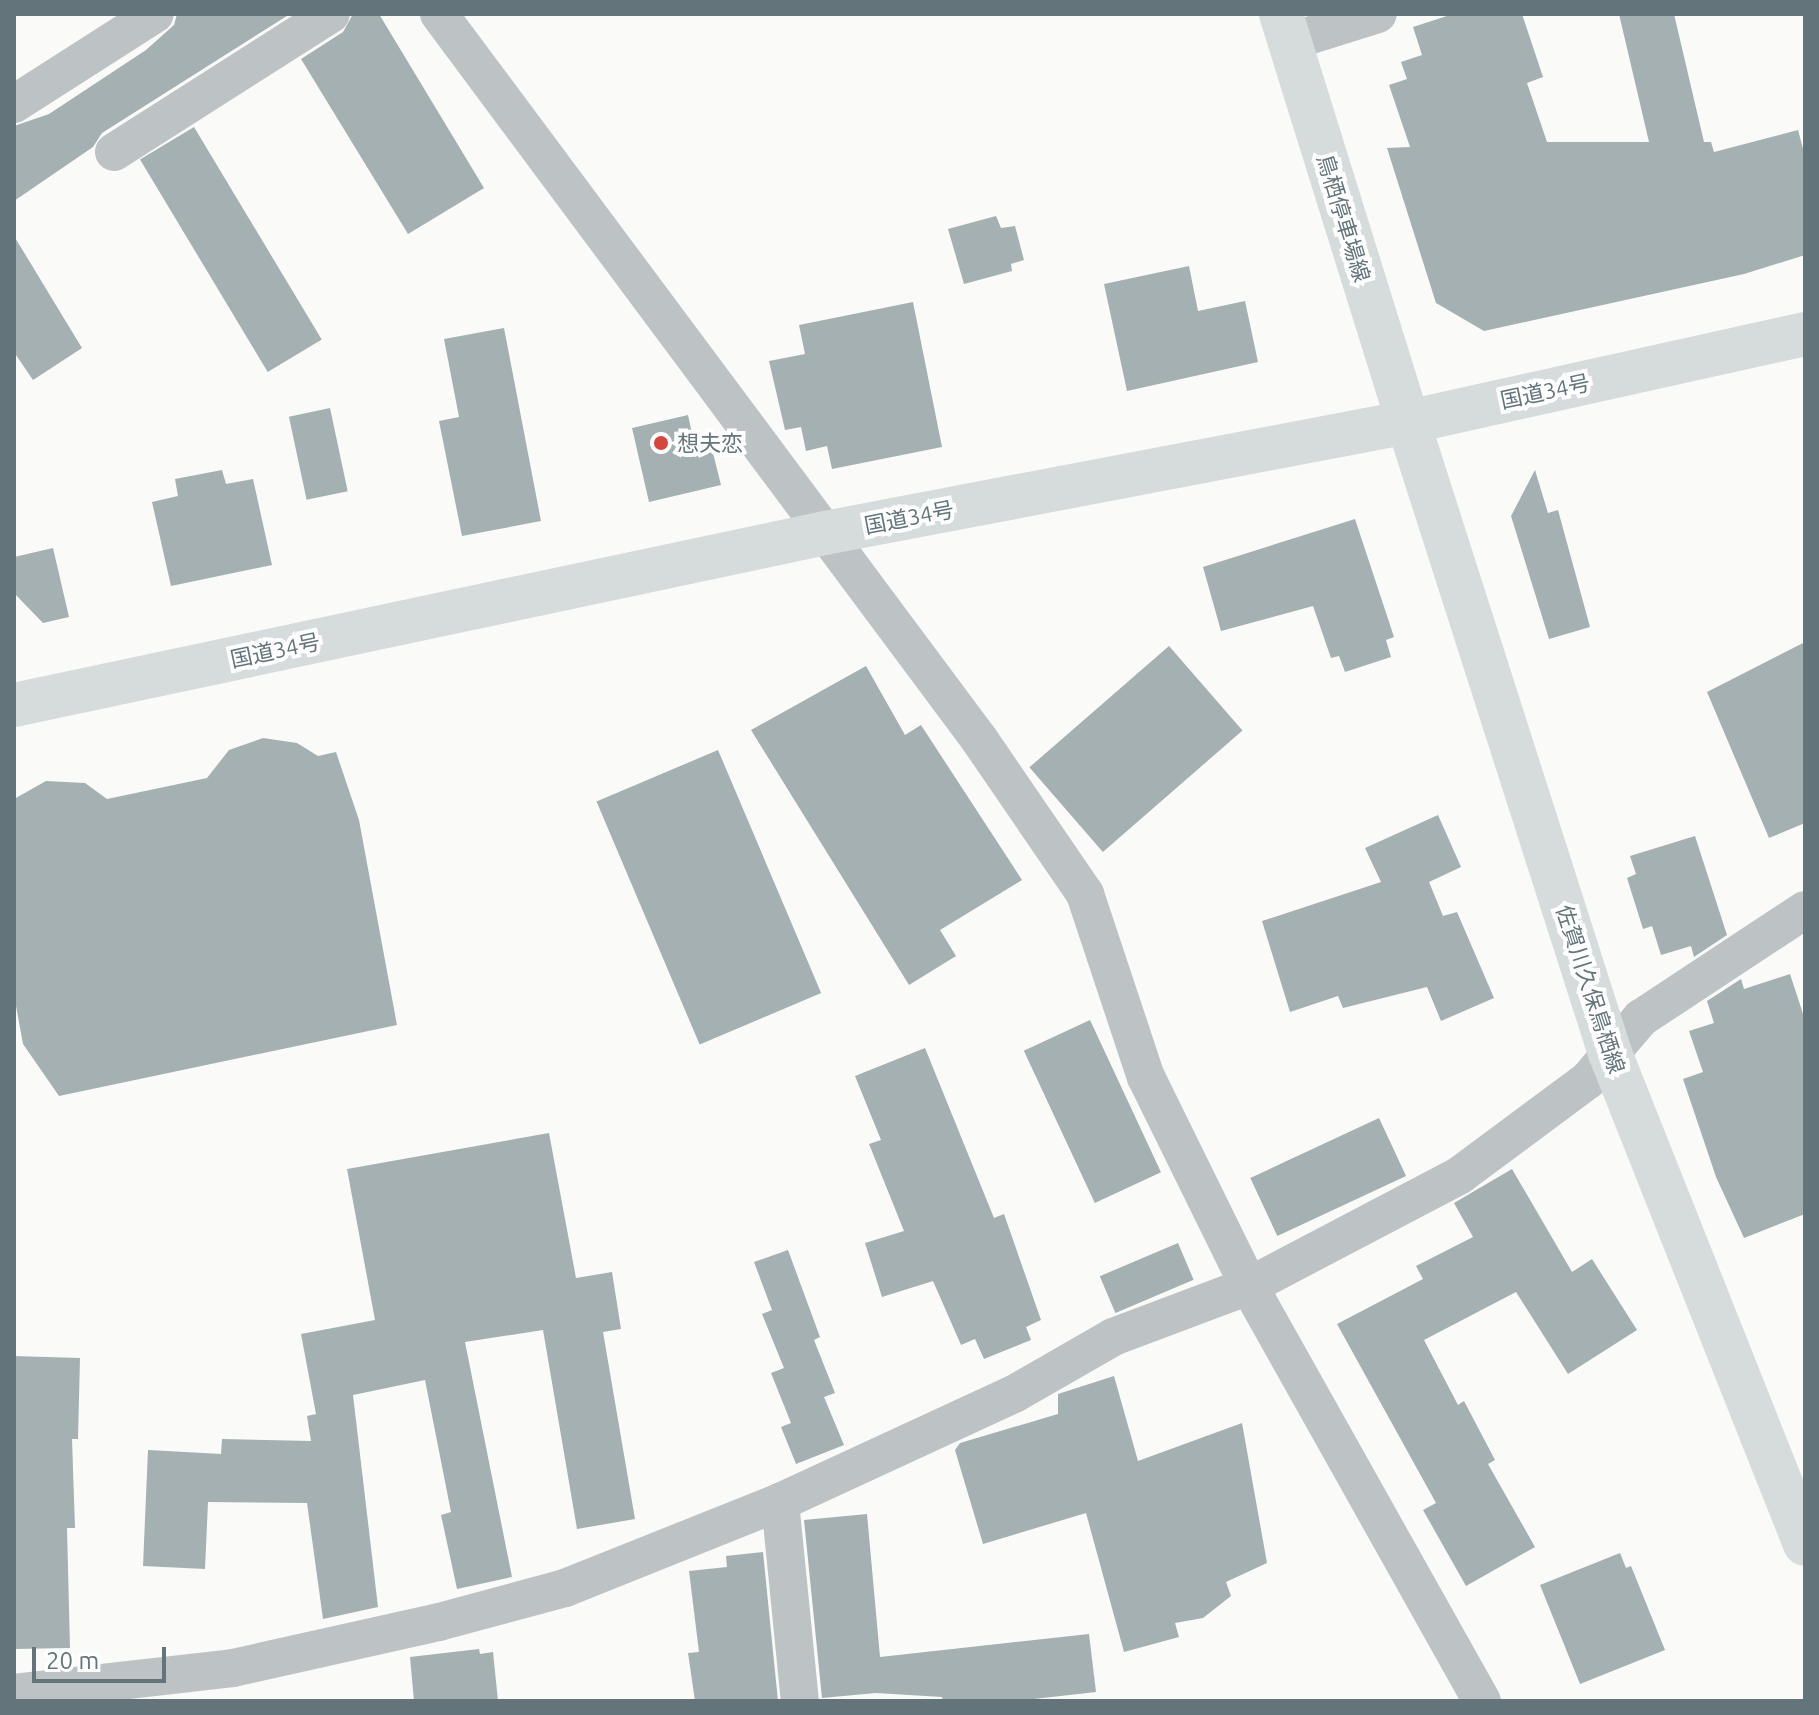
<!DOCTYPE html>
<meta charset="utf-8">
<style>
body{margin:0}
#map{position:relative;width:1819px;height:1715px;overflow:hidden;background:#fafaf8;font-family:Ubuntu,"Noto Sans JP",sans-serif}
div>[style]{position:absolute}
.building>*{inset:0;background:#a5b0b2;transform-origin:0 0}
.street>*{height:38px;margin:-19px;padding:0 19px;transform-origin:19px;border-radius:19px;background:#bdc3c5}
.secondary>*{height:44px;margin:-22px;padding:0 22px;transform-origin:22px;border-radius:22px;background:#d6dbdc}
.primary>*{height:44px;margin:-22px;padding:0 22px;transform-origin:22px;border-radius:22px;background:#d6dbdc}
.highway>*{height:44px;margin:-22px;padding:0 22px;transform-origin:22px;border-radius:22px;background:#d6dbdc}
.dots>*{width:22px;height:22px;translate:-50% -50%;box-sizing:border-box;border:4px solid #fff;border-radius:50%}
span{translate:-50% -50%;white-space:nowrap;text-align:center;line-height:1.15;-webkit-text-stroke:8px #fff;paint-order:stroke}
.street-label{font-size:22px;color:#63747a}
.poi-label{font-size:22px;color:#63747a}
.left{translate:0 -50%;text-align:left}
.frame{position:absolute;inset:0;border:16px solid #63747a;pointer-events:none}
.scale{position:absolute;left:32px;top:1647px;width:134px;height:36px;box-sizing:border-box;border:4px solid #63747a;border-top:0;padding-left:10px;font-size:24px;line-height:28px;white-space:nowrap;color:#63747a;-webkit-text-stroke:6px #fff;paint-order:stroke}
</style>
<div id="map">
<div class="building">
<div style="clip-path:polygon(177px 14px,290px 14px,102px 133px,93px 147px,14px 201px,14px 126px,49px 114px,146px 50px,174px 25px)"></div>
<div style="clip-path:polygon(353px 14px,379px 14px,484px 188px,408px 234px,301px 59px,343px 32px)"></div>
<div style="clip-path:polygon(1453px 14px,1522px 14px,1543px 77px,1527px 83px,1547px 142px,1649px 142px,1619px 14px,1674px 14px,1704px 142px,1711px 142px,1714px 152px,1798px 130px,1805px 156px,1805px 255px,1744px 274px,1484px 331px,1436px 303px,1387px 148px,1410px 147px,1389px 85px,1407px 79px,1401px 62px,1422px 55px,1413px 27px)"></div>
<div style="left:194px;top:127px;width:248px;height:63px;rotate:59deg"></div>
<div style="clip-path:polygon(996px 216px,1001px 228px,1015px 226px,1024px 260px,1011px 264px,1012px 271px,964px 284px,948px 229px)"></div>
<div style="clip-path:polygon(14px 236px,82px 348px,33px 380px,14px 352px)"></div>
<div style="clip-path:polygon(1189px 266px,1198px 311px,1245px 301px,1258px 362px,1127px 391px,1104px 284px)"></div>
<div style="clip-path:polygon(913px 302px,942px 447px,832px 469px,827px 446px,806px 451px,801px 427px,785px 430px,769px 361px,805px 354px,799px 325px)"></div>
<div style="clip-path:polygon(504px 328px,541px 521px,462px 536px,439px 421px,459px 417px,444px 339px)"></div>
<div style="left:330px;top:408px;width:85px;height:42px;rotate:78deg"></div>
<div style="clip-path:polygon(688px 415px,696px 452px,712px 449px,721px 485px,649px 502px,632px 428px)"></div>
<div style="clip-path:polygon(222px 470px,226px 484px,253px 479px,272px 565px,171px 586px,152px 502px,178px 496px,175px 479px)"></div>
<div style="clip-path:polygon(1535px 470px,1548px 513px,1558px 510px,1590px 627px,1549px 639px,1511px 516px)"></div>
<div style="clip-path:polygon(1355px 519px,1394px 637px,1386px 640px,1391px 657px,1345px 672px,1339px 656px,1331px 658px,1313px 606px,1221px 631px,1203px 567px)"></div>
<div style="clip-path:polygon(53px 548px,69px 617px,43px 623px,14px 593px,14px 557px)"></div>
<div style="clip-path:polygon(1805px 642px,1805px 823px,1769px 838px,1707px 692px)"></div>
<div style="left:1169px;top:646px;width:112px;height:185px;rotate:49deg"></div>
<div style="clip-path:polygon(866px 666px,905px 735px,921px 725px,1022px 880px,940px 930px,956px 956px,909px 985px,751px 730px)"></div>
<div style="clip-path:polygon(263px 738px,297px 743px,318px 756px,336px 752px,359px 820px,397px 1025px,59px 1096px,23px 1044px,14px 995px,14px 799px,46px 781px,85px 783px,107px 799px,207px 778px,229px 750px)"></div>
<div style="left:718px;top:750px;width:264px;height:132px;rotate:67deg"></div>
<div style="clip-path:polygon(1438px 815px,1461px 867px,1429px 882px,1443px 916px,1457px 912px,1494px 998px,1441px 1021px,1427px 987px,1343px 1008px,1338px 996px,1290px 1012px,1262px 921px,1381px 882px,1365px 848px)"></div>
<div style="clip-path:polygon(1695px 836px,1727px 935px,1694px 957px,1691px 946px,1661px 955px,1652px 926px,1643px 929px,1627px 878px,1636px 874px,1630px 856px)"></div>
<div style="clip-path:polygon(1790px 974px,1805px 1020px,1805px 1214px,1744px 1238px,1716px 1177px,1683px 1079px,1703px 1072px,1689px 1031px,1714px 1023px,1707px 1001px,1741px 979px,1744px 989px)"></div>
<div style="left:1090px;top:1020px;width:168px;height:73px;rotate:65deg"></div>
<div style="clip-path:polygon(925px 1048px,994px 1218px,1004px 1214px,1041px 1320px,1026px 1327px,1031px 1340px,984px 1359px,975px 1339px,961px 1345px,933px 1281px,882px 1297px,865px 1243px,904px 1231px,869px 1144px,881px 1140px,855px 1076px)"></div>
<div style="left:1379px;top:1118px;width:64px;height:142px;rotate:65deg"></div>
<div style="clip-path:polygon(549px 1133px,576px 1278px,612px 1272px,621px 1329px,603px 1332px,635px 1519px,577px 1529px,543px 1330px,465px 1342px,512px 1577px,457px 1589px,441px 1515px,451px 1512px,425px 1380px,353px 1395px,378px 1607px,323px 1619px,307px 1503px,208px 1502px,205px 1569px,143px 1566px,148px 1450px,221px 1454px,222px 1439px,311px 1441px,307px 1416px,316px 1414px,301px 1334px,375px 1320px,347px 1169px)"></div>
<div style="clip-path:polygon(1512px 1169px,1572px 1272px,1592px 1259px,1637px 1330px,1568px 1374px,1516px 1292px,1424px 1340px,1458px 1405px,1464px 1401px,1495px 1460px,1488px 1464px,1535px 1547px,1466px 1586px,1423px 1510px,1436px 1503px,1337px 1324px,1423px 1279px,1416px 1266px,1473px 1237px,1454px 1203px)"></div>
<div style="left:1178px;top:1243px;width:40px;height:85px;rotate:67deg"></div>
<div style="clip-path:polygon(788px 1250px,820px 1337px,814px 1340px,835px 1393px,824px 1397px,844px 1445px,796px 1464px,781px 1427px,791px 1423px,771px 1373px,784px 1368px,762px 1314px,772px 1310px,754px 1262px)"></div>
<div style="clip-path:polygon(14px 1356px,80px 1358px,78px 1439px,72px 1439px,75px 1528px,67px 1528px,70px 1648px,14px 1649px)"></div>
<div style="clip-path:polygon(1114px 1376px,1138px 1461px,1242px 1423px,1267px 1563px,1226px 1582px,1231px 1596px,1203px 1618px,1175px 1623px,1179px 1637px,1124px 1652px,1086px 1513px,983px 1544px,955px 1450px,960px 1443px,1058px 1414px,1058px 1394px)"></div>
<div style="clip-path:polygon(867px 1514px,880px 1657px,1089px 1634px,1096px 1692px,1016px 1701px,943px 1701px,942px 1697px,876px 1693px,822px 1698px,804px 1520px)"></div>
<div style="clip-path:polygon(763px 1552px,778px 1701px,695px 1701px,688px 1653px,699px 1652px,689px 1571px,727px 1567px,726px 1556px)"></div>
<div style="clip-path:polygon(1620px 1553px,1626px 1568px,1631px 1566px,1665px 1650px,1580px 1684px,1540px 1585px)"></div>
<div style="clip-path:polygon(479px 1649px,480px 1654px,493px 1652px,498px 1701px,414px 1701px,410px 1657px)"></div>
</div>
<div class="street">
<div style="left:439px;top:14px;width:904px;rotate:53.32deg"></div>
<div style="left:979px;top:739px;width:188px;rotate:55.6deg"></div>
<div style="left:1085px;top:894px;width:193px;rotate:71.6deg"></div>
<div style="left:1146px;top:1077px;width:233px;rotate:63.8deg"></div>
<div style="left:1249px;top:1286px;width:476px;rotate:60.7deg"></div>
<div style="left:1289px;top:42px;width:93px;rotate:-17.5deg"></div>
<div style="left:14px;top:104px;width:167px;rotate:-32.6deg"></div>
<div style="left:114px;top:152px;width:257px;rotate:-32.5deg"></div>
<div style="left:780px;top:1502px;width:200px;rotate:84.3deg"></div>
<div style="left:14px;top:1693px;width:220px;rotate:-6.5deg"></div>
<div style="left:233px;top:1668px;width:211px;rotate:-12.6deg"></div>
<div style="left:439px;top:1622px;width:131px;rotate:-15.1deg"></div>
<div style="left:565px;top:1588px;width:232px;rotate:-21.8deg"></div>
<div style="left:780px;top:1502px;width:258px;rotate:-24.8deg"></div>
<div style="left:1014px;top:1394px;width:114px;rotate:-29.9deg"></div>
<div style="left:1113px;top:1337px;width:145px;rotate:-20.6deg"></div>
<div style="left:1249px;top:1286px;width:238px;rotate:-27.7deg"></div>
<div style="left:1460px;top:1175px;width:159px;rotate:-36.6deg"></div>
<div style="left:1588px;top:1080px;width:82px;rotate:-49.5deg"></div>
<div style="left:1641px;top:1018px;width:196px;rotate:-33.4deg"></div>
</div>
<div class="secondary">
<div style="left:1281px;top:14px;width:427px;rotate:72.7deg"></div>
</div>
<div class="primary">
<div style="left:1408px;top:422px;width:663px;rotate:72.25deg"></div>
<div style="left:1610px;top:1053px;width:528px;rotate:68.34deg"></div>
</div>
<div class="highway">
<div style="left:14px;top:705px;width:829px;rotate:-11.97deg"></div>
<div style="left:825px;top:533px;width:593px;rotate:-10.78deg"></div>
<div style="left:1408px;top:422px;width:407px;rotate:-12.5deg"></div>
</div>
<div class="dots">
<div style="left:661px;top:443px;background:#d5463d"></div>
</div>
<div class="street-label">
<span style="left:1344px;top:218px;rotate:73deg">鳥栖停車場線</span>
<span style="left:1545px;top:391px;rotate:-12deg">国道34号</span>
<span style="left:909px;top:517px;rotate:-11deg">国道34号</span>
<span style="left:275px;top:650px;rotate:-12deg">国道34号</span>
<span style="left:1591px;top:989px;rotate:72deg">佐賀川久保鳥栖線</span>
</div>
<div class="poi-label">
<span class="left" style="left:677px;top:443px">想夫恋</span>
</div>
<div class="frame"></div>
<div class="scale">20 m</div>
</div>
